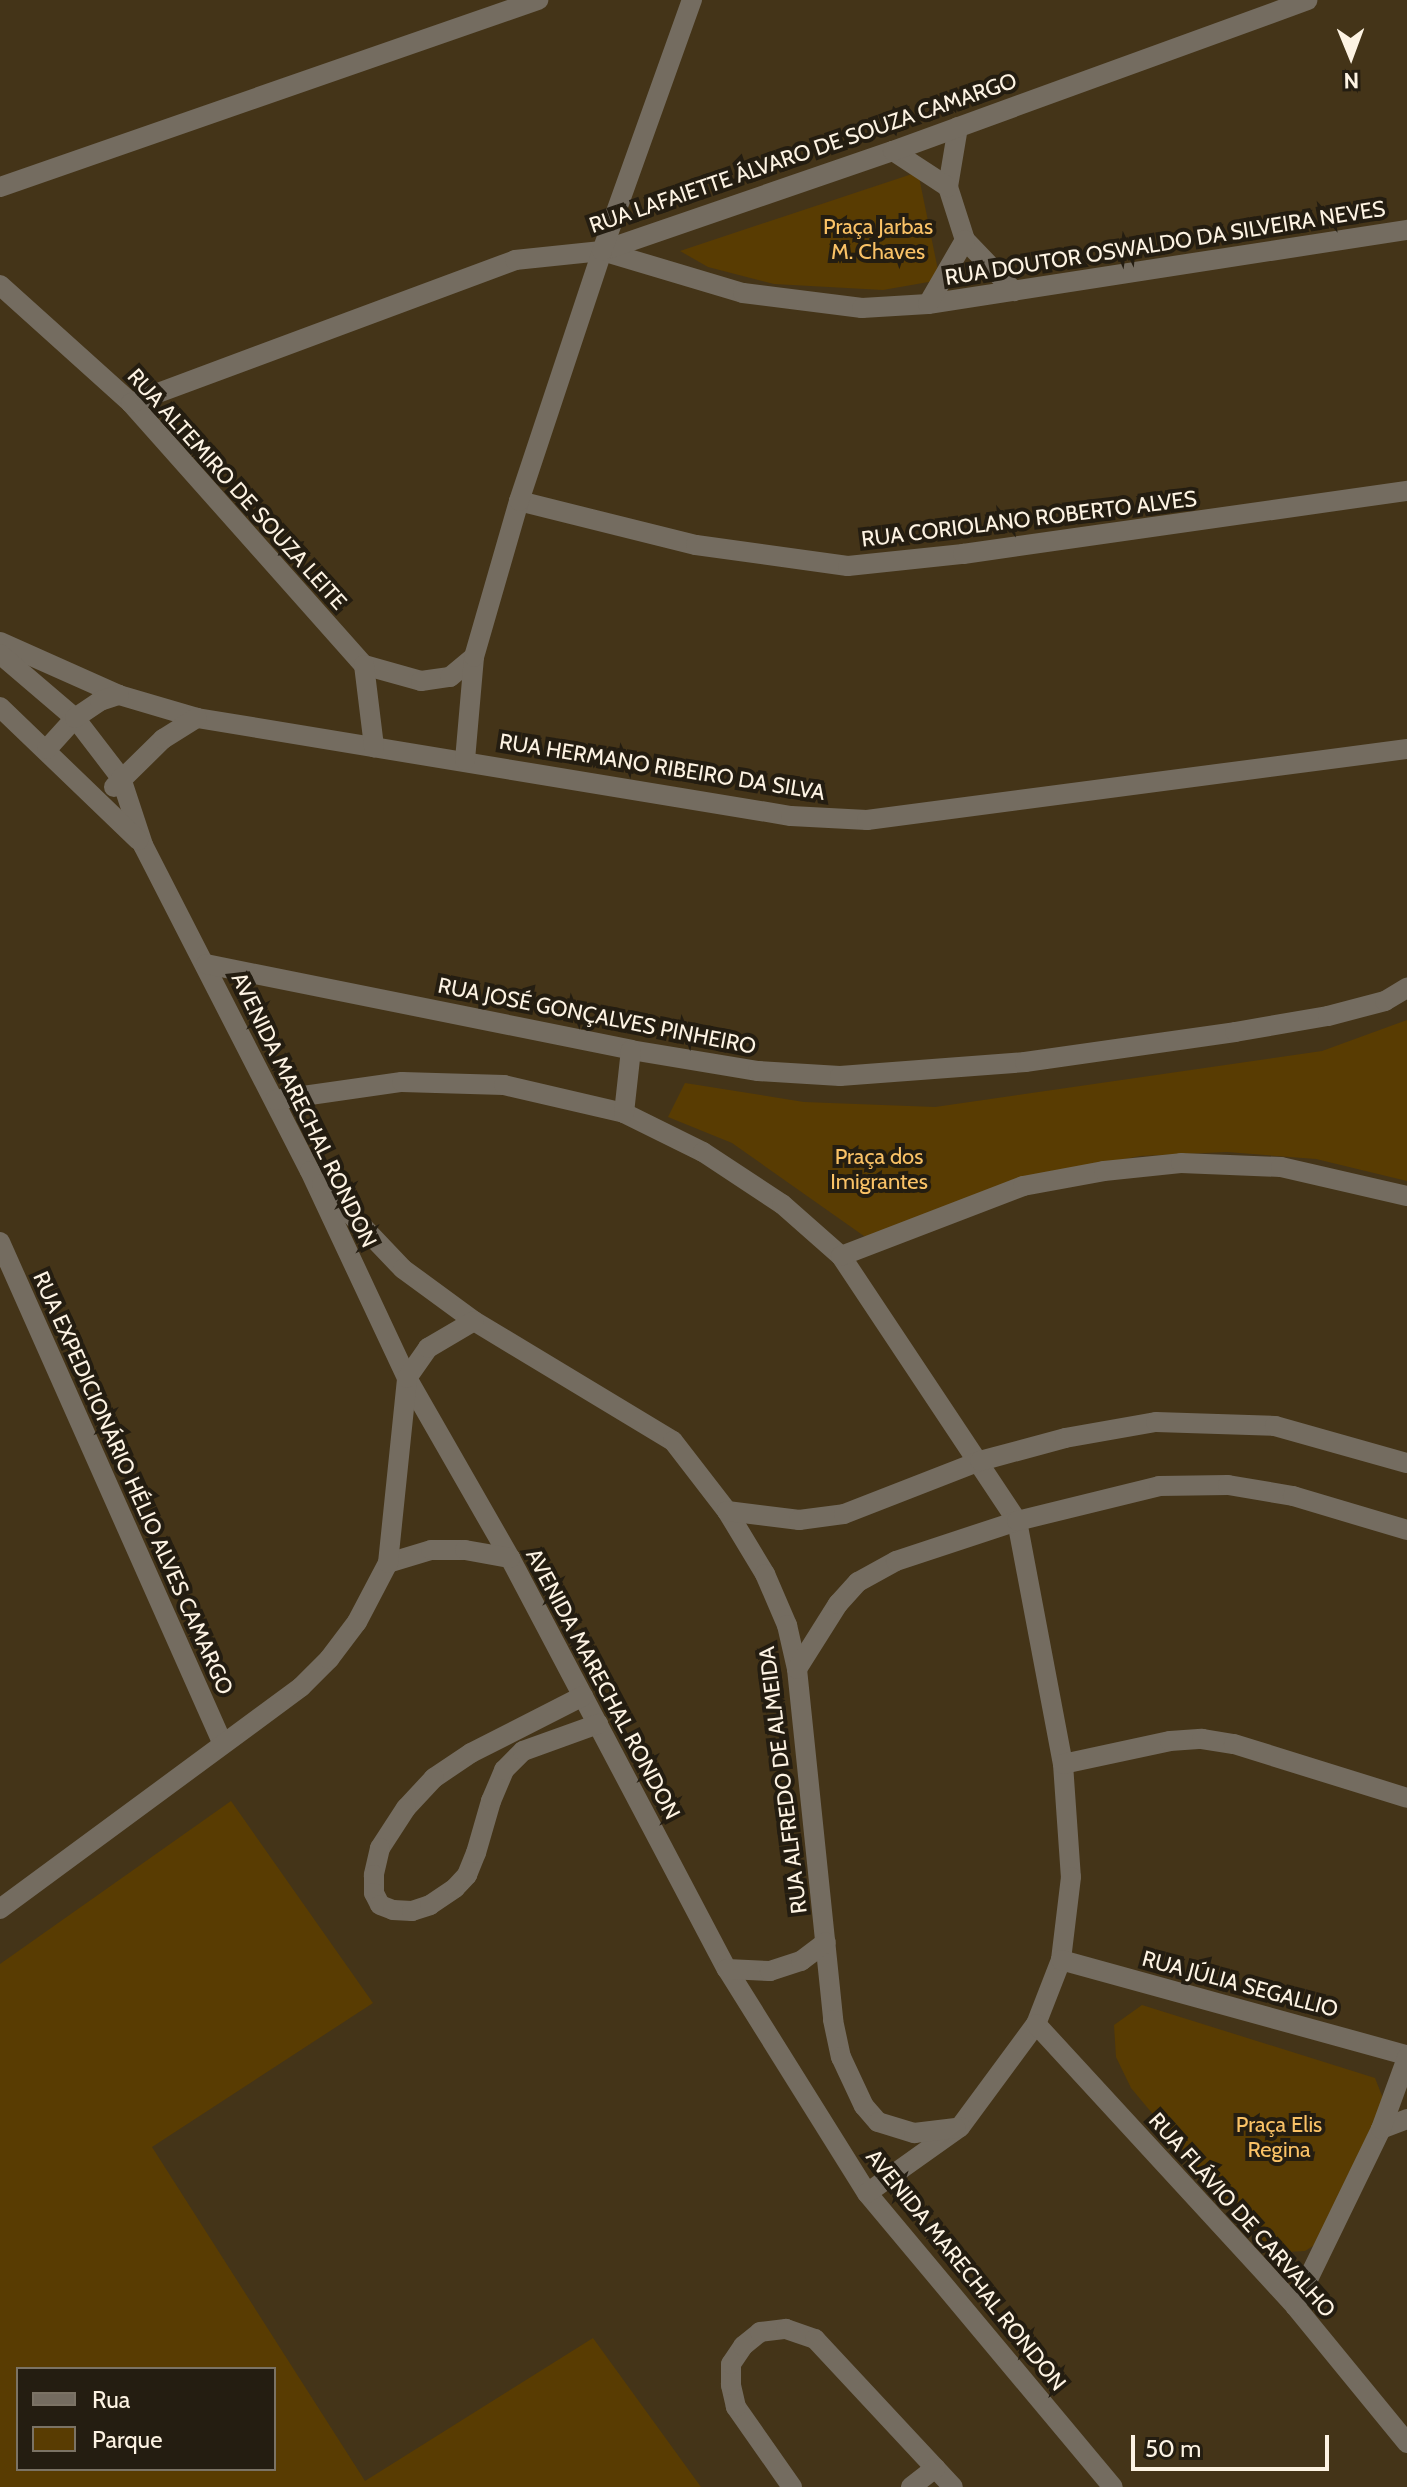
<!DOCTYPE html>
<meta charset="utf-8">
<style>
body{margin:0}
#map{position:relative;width:1407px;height:2487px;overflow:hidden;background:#443418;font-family:Cabin,sans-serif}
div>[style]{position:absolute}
.green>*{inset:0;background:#593c02}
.minor>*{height:20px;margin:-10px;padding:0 10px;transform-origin:10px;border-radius:10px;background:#746c60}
span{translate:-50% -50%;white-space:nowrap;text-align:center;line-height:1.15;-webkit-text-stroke:8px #241d11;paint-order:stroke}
.street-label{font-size:22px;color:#fdf3e3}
.park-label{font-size:22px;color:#fac266}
.legend{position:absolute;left:16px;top:2367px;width:260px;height:104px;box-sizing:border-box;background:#241d11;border:2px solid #7b7365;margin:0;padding:10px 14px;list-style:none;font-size:24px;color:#fdf3e3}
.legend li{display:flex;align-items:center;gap:16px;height:40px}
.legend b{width:40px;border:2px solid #7b7365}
.north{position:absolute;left:1311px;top:16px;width:80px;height:80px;-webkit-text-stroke:6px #241d11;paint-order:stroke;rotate:179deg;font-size:22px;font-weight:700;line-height:32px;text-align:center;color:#fdf3e3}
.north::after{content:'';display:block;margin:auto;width:28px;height:36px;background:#fdf3e3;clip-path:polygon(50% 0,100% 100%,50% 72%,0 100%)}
.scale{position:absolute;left:1131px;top:2435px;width:198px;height:36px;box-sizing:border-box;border:4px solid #fdf3e3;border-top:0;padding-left:10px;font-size:24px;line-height:28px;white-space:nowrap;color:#fdf3e3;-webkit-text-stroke:6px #241d11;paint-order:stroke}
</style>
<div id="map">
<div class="green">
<div style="clip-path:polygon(918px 172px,940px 280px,883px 290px,774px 284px,708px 267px,680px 251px)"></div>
<div style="clip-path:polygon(1407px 1020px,1407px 1181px,1316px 1159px,1227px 1152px,1140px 1156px,1039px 1176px,871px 1241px,732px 1143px,668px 1117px,685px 1083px,804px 1102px,935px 1107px,1322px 1051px)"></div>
<div style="clip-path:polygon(evenodd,231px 1801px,373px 2003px,152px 2147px,365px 2481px,593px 2338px,701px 2487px,0 2487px,0 1964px,231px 1801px,18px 2369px,274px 2369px,274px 2469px,18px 2469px,18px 2369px)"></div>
<div style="clip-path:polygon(1142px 2005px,1375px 2078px,1386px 2106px,1321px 2241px,1305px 2251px,1287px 2252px,1260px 2242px,1131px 2088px,1116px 2057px,1114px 2025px)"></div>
</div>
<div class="minor">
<div style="left:958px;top:127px;width:61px;rotate:99.5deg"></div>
<div style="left:948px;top:187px;width:56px;rotate:72.2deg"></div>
<div style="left:965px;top:240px;width:71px;rotate:46.1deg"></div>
<div style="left:893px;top:151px;width:66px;rotate:33.2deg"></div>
<div style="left:0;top:187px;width:570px;rotate:-19.17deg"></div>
<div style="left:602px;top:251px;width:147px;rotate:16.6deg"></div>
<div style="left:743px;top:293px;width:120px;rotate:7.2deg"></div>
<div style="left:862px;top:308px;width:66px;rotate:-3.5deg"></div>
<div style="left:928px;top:304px;width:485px;rotate:-8.8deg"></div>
<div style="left:0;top:285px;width:176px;rotate:42deg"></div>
<div style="left:131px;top:403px;width:351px;rotate:48.4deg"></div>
<div style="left:928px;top:304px;width:74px;rotate:-60deg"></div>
<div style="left:131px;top:403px;width:410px;rotate:-20.4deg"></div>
<div style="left:515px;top:260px;width:87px;rotate:-5.9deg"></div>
<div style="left:602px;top:251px;width:308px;rotate:-19deg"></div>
<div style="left:893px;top:151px;width:441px;rotate:-20deg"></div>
<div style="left:519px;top:501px;width:182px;rotate:14deg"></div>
<div style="left:696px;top:545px;width:153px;rotate:7.9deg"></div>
<div style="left:848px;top:566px;width:116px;rotate:-6deg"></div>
<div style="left:963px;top:554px;width:448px;rotate:-8.1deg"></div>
<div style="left:0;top:642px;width:130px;rotate:24deg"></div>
<div style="left:119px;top:695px;width:81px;rotate:16.4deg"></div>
<div style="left:197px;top:718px;width:602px;rotate:9.37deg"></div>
<div style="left:791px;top:816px;width:76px;rotate:3deg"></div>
<div style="left:867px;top:820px;width:545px;rotate:-7.49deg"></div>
<div style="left:0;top:654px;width:99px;rotate:40.5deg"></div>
<div style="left:75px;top:718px;width:76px;rotate:52.5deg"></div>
<div style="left:121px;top:778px;width:71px;rotate:71.8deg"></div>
<div style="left:143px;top:845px;width:366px;rotate:62.9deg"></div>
<div style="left:310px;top:1171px;width:229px;rotate:64.9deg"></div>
<div style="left:407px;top:1378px;width:207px;rotate:60.2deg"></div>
<div style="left:510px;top:1558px;width:465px;rotate:62.2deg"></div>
<div style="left:727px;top:1969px;width:264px;rotate:58deg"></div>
<div style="left:867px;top:2193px;width:383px;rotate:50.1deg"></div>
<div style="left:364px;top:665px;width:59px;rotate:15.7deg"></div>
<div style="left:421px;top:681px;width:29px;rotate:-8deg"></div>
<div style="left:450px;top:677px;width:31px;rotate:-40deg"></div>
<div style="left:364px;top:665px;width:83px;rotate:83deg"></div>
<div style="left:0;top:707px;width:192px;rotate:43.9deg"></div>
<div style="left:47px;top:749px;width:42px;rotate:-47.9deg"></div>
<div style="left:75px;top:718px;width:30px;rotate:-34deg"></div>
<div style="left:100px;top:701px;width:20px;rotate:-18deg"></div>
<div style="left:465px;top:760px;width:103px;rotate:-85deg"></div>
<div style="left:474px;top:657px;width:162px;rotate:-73.9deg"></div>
<div style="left:519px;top:501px;width:263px;rotate:-71.6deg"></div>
<div style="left:602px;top:251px;width:267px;rotate:-70.3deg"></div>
<div style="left:114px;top:787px;width:69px;rotate:-44.4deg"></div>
<div style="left:163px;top:739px;width:40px;rotate:-32deg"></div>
<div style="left:206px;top:964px;width:434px;rotate:11.4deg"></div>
<div style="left:631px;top:1050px;width:129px;rotate:9.4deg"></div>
<div style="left:758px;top:1071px;width:82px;rotate:3.5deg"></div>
<div style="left:840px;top:1076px;width:186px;rotate:-4.3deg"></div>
<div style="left:1025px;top:1062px;width:212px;rotate:-8.1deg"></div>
<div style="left:1235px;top:1032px;width:94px;rotate:-9.8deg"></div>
<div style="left:1328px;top:1016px;width:59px;rotate:-14.7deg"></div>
<div style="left:1385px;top:1001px;width:26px;rotate:-31deg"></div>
<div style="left:275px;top:1100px;width:128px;rotate:-8.1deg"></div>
<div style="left:402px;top:1082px;width:102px;rotate:1.7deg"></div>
<div style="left:504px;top:1085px;width:123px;rotate:13.1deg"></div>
<div style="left:624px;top:1113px;width:88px;rotate:26.3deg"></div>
<div style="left:703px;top:1152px;width:95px;rotate:33.4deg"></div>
<div style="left:782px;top:1204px;width:79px;rotate:41.4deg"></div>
<div style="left:841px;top:1256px;width:318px;rotate:56.4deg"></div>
<div style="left:1017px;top:1521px;width:247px;rotate:79.3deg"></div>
<div style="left:1063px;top:1764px;width:113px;rotate:86deg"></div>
<div style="left:1071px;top:1877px;width:84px;rotate:96.9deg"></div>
<div style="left:1061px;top:1960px;width:69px;rotate:111.3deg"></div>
<div style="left:1036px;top:2024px;width:128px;rotate:126.4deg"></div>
<div style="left:960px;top:2127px;width:114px;rotate:144.6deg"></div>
<div style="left:624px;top:1113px;width:63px;rotate:-83.7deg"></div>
<div style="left:322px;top:1184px;width:117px;rotate:46.4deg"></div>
<div style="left:403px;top:1269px;width:88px;rotate:36.2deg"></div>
<div style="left:474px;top:1321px;width:232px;rotate:31.1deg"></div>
<div style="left:673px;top:1441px;width:88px;rotate:52.4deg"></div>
<div style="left:727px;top:1511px;width:74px;rotate:58.9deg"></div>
<div style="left:765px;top:1574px;width:56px;rotate:66.7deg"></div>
<div style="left:787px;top:1625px;width:45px;rotate:77.2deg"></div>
<div style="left:797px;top:1669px;width:353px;rotate:84.1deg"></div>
<div style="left:833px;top:2020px;width:38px;rotate:78deg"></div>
<div style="left:841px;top:2057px;width:54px;rotate:64.9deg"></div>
<div style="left:864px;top:2106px;width:21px;rotate:49deg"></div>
<div style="left:878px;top:2122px;width:38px;rotate:17deg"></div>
<div style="left:914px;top:2133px;width:42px;rotate:-6.8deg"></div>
<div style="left:0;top:1242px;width:547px;rotate:66.06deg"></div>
<div style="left:841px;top:1256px;width:195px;rotate:-21deg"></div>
<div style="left:1023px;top:1186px;width:82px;rotate:-10.5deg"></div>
<div style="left:1104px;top:1171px;width:77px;rotate:-5.9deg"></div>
<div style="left:1181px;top:1163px;width:100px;rotate:2.3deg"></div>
<div style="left:1281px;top:1167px;width:129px;rotate:13deg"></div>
<div style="left:727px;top:1511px;width:73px;rotate:7.1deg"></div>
<div style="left:799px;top:1520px;width:45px;rotate:-7.6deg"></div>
<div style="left:844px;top:1514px;width:146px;rotate:-21.3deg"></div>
<div style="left:980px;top:1461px;width:88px;rotate:-15.1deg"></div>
<div style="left:1065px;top:1438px;width:92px;rotate:-10deg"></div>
<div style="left:1156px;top:1422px;width:119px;rotate:1.9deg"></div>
<div style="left:1275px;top:1426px;width:137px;rotate:15.7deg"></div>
<div style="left:388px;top:1563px;width:45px;rotate:-16.8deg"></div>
<div style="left:431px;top:1550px;width:34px"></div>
<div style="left:465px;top:1550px;width:46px;rotate:10.1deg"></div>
<div style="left:797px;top:1669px;width:77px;rotate:-57.8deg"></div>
<div style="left:838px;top:1604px;width:30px;rotate:-48deg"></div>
<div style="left:858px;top:1582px;width:43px;rotate:-28.9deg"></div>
<div style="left:896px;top:1561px;width:127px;rotate:-18.3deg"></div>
<div style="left:1017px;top:1521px;width:146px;rotate:-13.8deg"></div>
<div style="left:1159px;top:1486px;width:69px;rotate:-0.8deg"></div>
<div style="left:1228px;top:1485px;width:66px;rotate:9.6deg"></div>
<div style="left:1293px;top:1496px;width:119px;rotate:16.6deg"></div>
<div style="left:583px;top:1696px;width:126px;rotate:153deg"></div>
<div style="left:471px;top:1753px;width:45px;rotate:146deg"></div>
<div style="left:434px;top:1778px;width:41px;rotate:133deg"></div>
<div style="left:406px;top:1808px;width:48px;rotate:123deg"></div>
<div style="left:380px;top:1848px;width:28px;rotate:103deg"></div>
<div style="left:374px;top:1875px;width:18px;rotate:90deg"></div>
<div style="left:374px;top:1893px;width:13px;rotate:63deg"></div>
<div style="left:380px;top:1905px;width:14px;rotate:21deg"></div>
<div style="left:393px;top:1910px;width:19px;rotate:3deg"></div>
<div style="left:412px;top:1911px;width:19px;rotate:-18deg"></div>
<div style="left:430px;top:1905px;width:30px;rotate:-34deg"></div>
<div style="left:455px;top:1888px;width:18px;rotate:-47deg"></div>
<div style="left:467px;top:1875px;width:24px;rotate:-68deg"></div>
<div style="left:476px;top:1853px;width:54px;rotate:-73.9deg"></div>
<div style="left:491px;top:1801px;width:34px;rotate:-67deg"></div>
<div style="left:504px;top:1770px;width:27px;rotate:-45deg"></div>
<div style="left:523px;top:1751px;width:80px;rotate:-19.8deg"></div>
<div style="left:1063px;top:1764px;width:109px;rotate:-12.1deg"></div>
<div style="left:1170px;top:1741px;width:32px;rotate:-4deg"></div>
<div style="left:1202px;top:1739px;width:32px;rotate:9deg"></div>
<div style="left:1234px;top:1744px;width:181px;rotate:17.3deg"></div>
<div style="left:0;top:1909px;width:374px;rotate:-36.4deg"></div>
<div style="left:301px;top:1687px;width:40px;rotate:-45deg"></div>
<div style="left:329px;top:1659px;width:46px;rotate:-52.9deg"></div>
<div style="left:357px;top:1622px;width:67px;rotate:-62.3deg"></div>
<div style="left:388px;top:1563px;width:186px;rotate:-84.1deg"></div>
<div style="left:407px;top:1378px;width:37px;rotate:-55deg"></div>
<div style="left:428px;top:1348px;width:53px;rotate:-30.4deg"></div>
<div style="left:1061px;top:1960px;width:359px;rotate:15.4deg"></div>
<div style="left:727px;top:1969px;width:43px;rotate:2.7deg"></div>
<div style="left:770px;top:1971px;width:33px;rotate:-18deg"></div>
<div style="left:801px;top:1961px;width:31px;rotate:-37deg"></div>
<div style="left:1036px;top:2024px;width:383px;rotate:47.4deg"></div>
<div style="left:1295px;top:2306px;width:177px;rotate:50.7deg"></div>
<div style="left:1381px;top:2129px;width:28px;rotate:-21deg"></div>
<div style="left:1295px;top:2306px;width:197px;rotate:-64.1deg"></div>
<div style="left:1381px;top:2129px;width:76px;rotate:-69.9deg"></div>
<div style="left:792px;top:2487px;width:98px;rotate:-125deg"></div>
<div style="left:736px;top:2407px;width:23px;rotate:-103deg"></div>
<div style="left:731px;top:2385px;width:21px;rotate:-90deg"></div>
<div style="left:731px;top:2364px;width:22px;rotate:-56deg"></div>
<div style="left:743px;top:2346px;width:22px;rotate:-39deg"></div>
<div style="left:760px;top:2332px;width:26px;rotate:-7deg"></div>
<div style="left:786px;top:2329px;width:31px;rotate:19deg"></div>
<div style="left:815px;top:2339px;width:202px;rotate:47deg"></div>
<div style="left:911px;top:2487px;width:31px;rotate:-38deg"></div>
</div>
<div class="street-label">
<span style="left:803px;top:153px;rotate:-19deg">RUA LAFAIETTE ÁLVARO DE SOUZA CAMARGO</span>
<span style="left:1165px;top:243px;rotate:-9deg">RUA DOUTOR OSWALDO DA SILVEIRA NEVES</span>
<span style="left:237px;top:489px;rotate:48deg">RUA ALTEMIRO DE SOUZA LEITE</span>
<span style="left:1029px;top:519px;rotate:-7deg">RUA CORIOLANO ROBERTO ALVES</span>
<span style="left:662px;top:767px;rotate:9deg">RUA HERMANO RIBEIRO DA SILVA</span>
<span style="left:597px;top:1016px;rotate:11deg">RUA JOSÉ GONÇALVES PINHEIRO</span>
<span style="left:304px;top:1110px;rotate:64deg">AVENIDA MARECHAL RONDON</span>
<span style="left:133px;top:1483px;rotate:66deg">RUA EXPEDICIONÁRIO HÉLIO ALVES CAMARGO</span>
<span style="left:603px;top:1684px;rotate:62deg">AVENIDA MARECHAL RONDON</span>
<span style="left:783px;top:1780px;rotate:-97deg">RUA ALFREDO DE ALMEIDA</span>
<span style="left:1240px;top:1984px;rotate:15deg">RUA JÚLIA SEGALLIO</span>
<span style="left:1242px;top:2215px;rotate:48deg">RUA FLÁVIO DE CARVALHO</span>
<span style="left:966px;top:2270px;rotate:51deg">AVENIDA MARECHAL RONDON</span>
</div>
<div class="park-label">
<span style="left:878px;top:239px">Praça Jarbas<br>M. Chaves</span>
<span style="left:879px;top:1169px">Praça dos<br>Imigrantes</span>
<span style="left:1279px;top:2137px">Praça Elis<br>Regina</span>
</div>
<ul class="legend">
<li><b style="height:10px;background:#746c60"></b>Rua</li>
<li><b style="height:22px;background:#593c02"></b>Parque</li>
</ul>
<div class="north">N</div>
<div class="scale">50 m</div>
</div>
